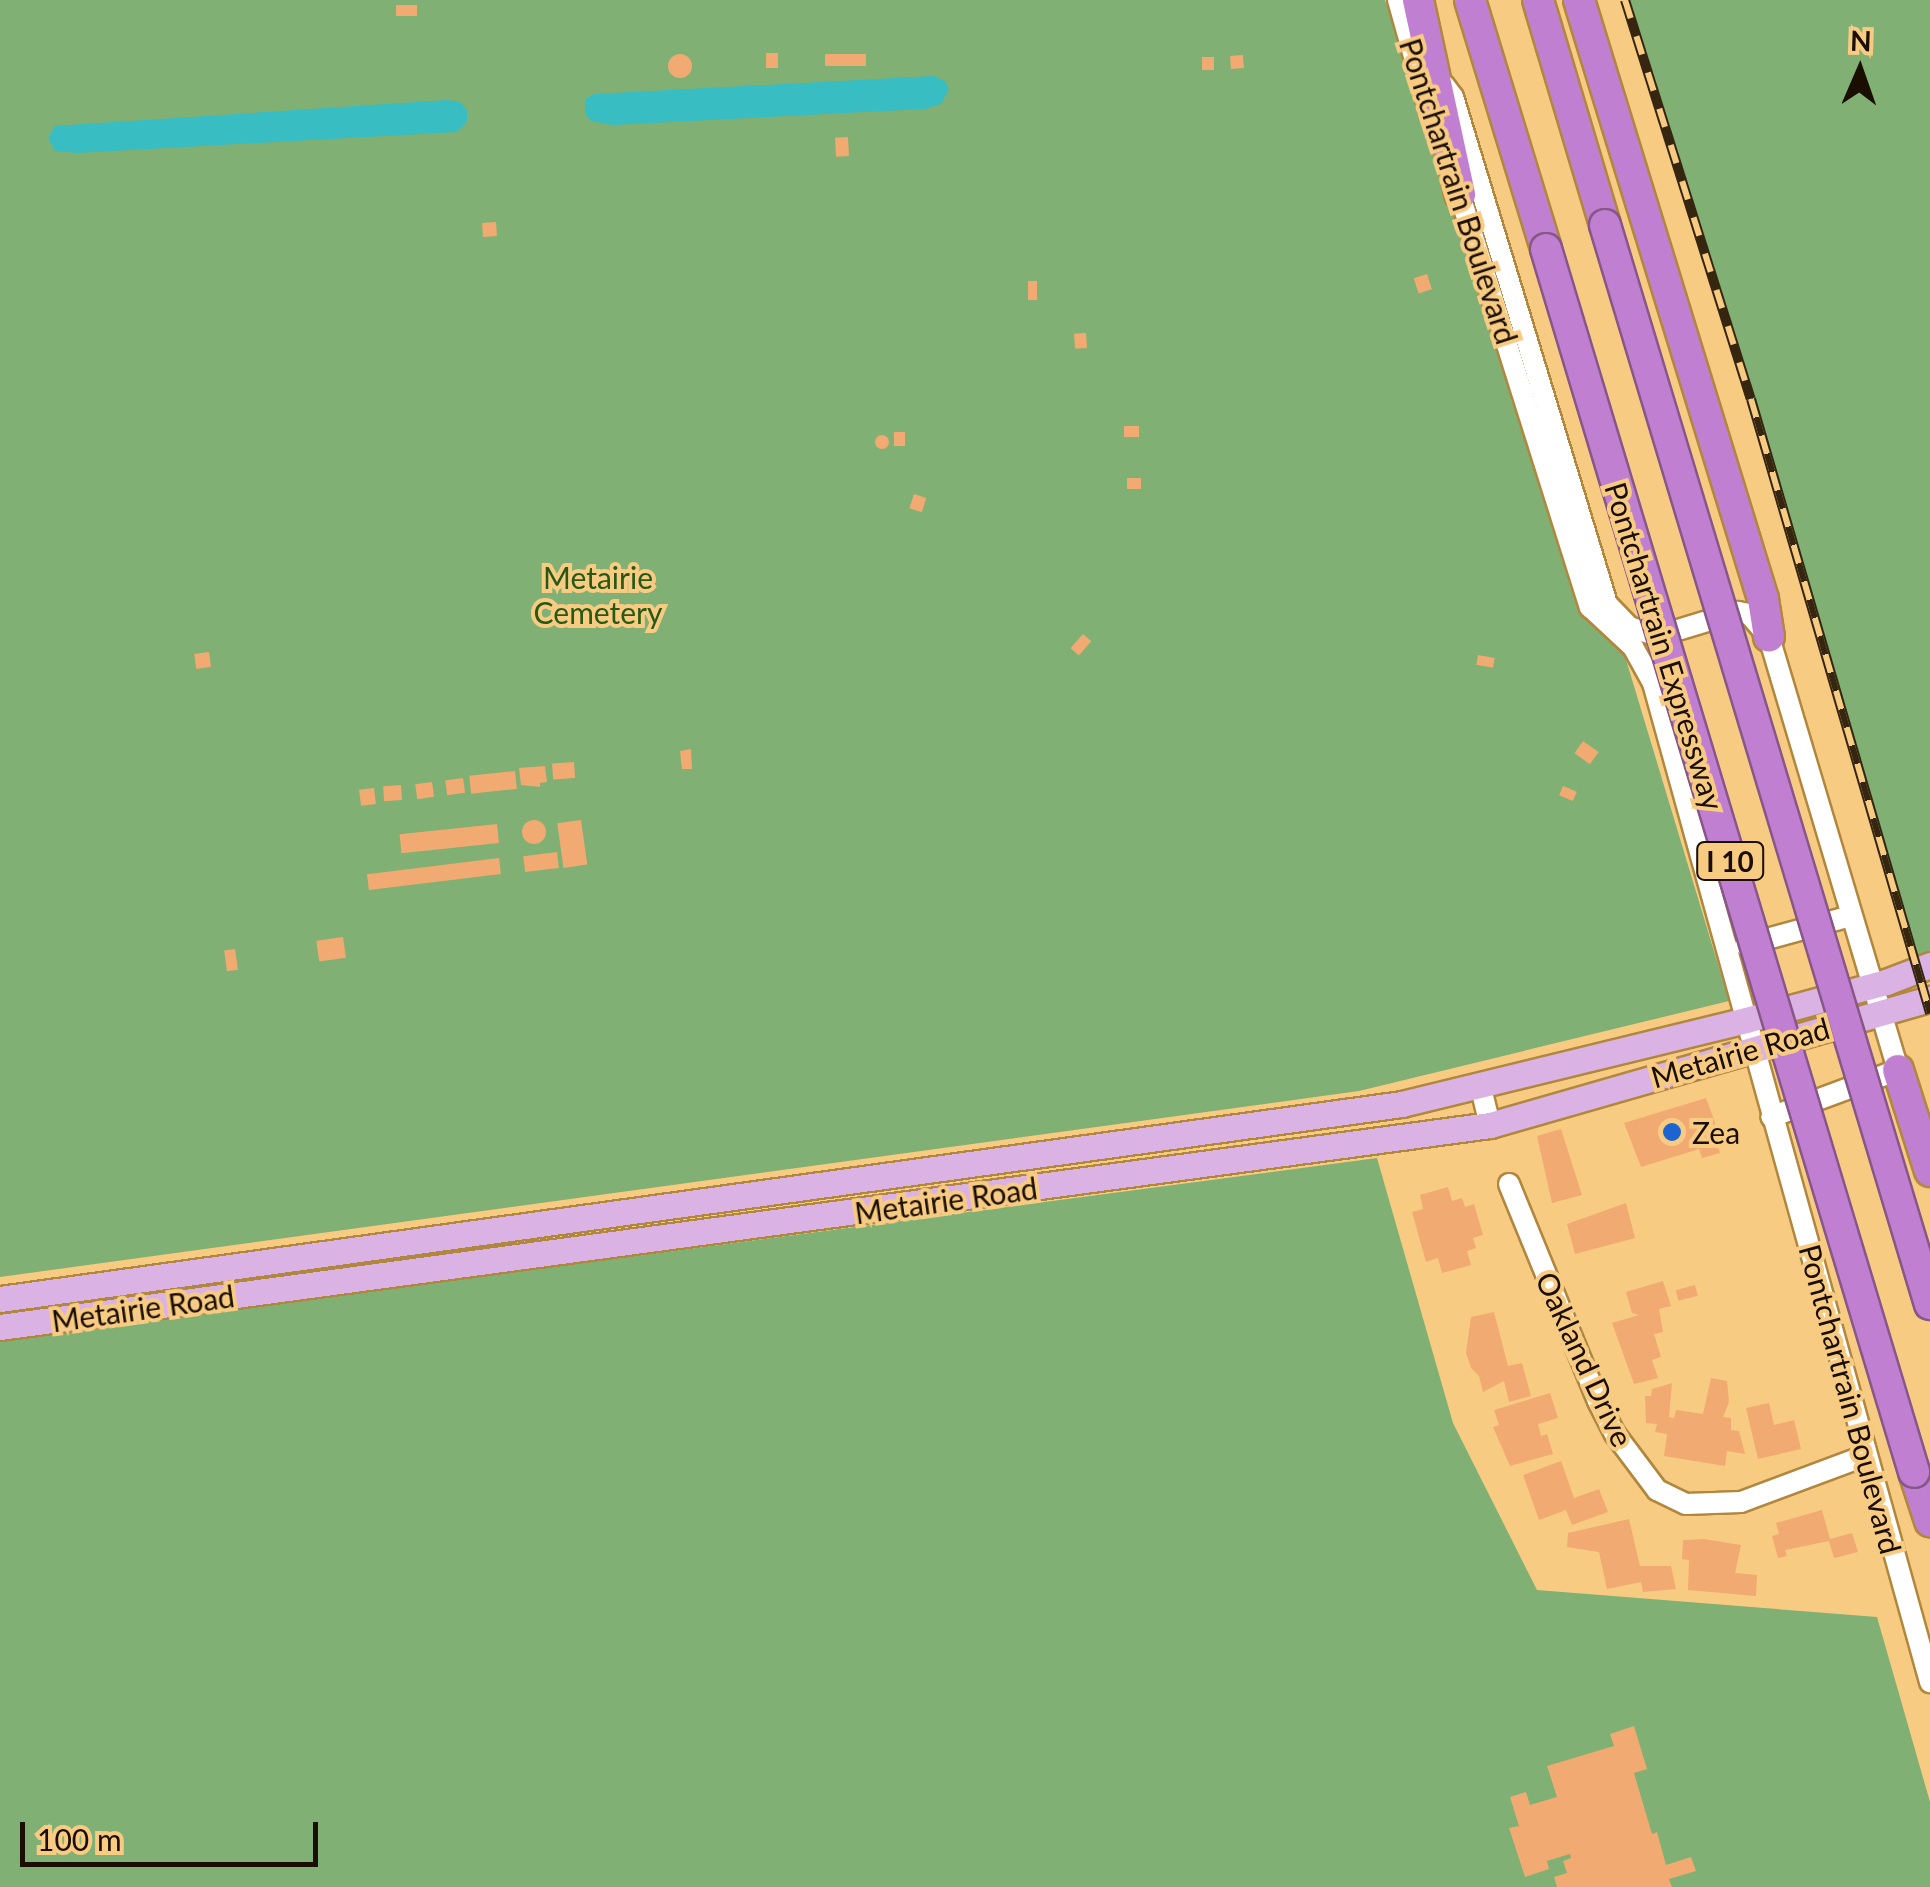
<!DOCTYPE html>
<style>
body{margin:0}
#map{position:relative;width:1930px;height:1887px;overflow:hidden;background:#f8cb83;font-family:Lato,sans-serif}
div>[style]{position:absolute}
.green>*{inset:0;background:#80b073}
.water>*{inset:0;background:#38bdc3}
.building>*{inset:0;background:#f1aa71;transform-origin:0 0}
.round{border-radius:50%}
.roads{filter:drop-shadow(2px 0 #b1873e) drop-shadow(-2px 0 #b1873e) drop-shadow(0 2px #b1873e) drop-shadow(0 -2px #b1873e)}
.minor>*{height:20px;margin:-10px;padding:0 10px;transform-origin:10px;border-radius:10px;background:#fff}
.major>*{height:25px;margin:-12.5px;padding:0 12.5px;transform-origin:12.5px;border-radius:12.5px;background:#dab2e4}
.highway>*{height:30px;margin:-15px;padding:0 15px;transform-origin:15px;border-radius:15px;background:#c17fd2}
.rail>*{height:10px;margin-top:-5px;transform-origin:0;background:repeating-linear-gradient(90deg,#f8cb83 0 19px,#362610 0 38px);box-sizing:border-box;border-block:2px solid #362610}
.bridges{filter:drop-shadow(2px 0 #875788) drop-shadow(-2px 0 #875788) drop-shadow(0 2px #875788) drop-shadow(0 -2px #875788)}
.highway-bridge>*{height:30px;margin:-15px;padding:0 15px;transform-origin:15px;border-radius:15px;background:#c17fd2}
.dots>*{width:28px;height:28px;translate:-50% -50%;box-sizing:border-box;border:5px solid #f8cb83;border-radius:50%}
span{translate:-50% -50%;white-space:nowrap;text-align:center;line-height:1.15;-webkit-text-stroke:8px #f8cb83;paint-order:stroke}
.shield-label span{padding:2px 8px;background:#f8cb83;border:2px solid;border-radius:8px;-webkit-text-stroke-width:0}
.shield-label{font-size:28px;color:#1a0e00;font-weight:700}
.street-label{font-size:30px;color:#1a0e00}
.park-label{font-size:30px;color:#265915}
.poi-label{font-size:30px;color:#1a0e00}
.left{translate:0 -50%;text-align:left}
.north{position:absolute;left:1810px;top:20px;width:100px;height:100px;-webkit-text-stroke:8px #f8cb83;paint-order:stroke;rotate:2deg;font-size:28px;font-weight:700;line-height:40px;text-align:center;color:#1a0e00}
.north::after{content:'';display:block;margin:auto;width:35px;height:45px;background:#1a0e00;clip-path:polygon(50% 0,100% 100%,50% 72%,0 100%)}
.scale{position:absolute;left:20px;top:1822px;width:298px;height:45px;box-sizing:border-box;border:5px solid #1a0e00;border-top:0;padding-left:12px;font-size:30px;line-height:35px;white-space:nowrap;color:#1a0e00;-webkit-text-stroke:8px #f8cb83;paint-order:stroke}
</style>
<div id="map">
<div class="green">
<div style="clip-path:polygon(0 0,1385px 0,1582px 614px,1624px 653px,1729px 1001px,1359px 1091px,0 1277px)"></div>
<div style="clip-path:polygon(1625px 0,1930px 0,1930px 963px,1916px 967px,1751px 399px)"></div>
<div style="clip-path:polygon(1377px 1158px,1453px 1423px,1537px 1590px,1877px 1617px,1930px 1802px,1930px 1887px,0 1887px,0 1340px)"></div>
</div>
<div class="water">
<div style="clip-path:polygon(934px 76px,945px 81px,949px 89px,941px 104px,925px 109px,613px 125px,591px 121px,585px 114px,585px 99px,595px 94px)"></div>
<div style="clip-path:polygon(448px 100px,460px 102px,467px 110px,467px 122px,457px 132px,77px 153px,55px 151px,48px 138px,55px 126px)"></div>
</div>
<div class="building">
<div style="left:396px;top:5px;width:21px;height:11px"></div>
<div style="left:766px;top:53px;width:12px;height:15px"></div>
<div class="round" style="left:668px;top:54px;width:24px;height:24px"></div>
<div style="left:866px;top:54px;width:12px;height:41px;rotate:90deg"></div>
<div style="left:1243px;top:55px;width:13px;height:13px;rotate:86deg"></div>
<div style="left:1202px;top:57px;width:12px;height:13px"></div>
<div style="left:848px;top:137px;width:19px;height:13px;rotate:87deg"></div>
<div style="left:496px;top:222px;width:14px;height:14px;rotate:86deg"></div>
<div style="left:1427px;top:274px;width:16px;height:14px;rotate:72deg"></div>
<div style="left:1028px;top:281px;width:9px;height:19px"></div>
<div style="left:1086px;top:333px;width:15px;height:12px;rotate:86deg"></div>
<div style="left:1124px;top:426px;width:15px;height:11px"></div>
<div style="left:894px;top:432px;width:11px;height:14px"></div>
<div class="round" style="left:875px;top:435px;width:14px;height:14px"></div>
<div style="left:1127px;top:478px;width:14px;height:11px"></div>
<div style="left:914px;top:494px;width:13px;height:15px;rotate:18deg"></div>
<div style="left:1083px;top:634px;width:11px;height:19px;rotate:41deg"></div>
<div style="left:209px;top:652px;width:15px;height:15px;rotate:82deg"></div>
<div style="left:1478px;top:655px;width:17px;height:10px;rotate:10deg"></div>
<div style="left:1583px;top:741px;width:19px;height:15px;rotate:35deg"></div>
<div style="clip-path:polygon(691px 749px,692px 769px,682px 769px,680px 751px)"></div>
<div style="left:574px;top:762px;width:16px;height:22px;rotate:86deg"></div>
<div style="clip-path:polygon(545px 766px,547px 782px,540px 783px,540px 787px,521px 785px,519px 768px)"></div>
<div style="left:515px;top:771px;width:18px;height:46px;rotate:84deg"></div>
<div style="left:463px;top:778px;width:15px;height:18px;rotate:82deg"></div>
<div style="left:432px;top:782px;width:15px;height:17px;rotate:82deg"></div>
<div style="left:401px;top:785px;width:15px;height:18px;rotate:86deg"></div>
<div style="left:1563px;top:786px;width:15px;height:10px;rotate:23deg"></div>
<div style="left:374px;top:788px;width:16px;height:15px;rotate:83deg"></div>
<div style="left:581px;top:820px;width:45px;height:24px;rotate:82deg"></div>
<div class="round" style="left:522px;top:820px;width:24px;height:24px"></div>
<div style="left:497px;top:824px;width:19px;height:98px;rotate:84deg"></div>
<div style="left:557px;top:852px;width:16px;height:34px;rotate:83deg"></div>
<div style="left:499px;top:858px;width:16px;height:133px;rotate:83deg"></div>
<div style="left:343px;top:937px;width:21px;height:27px;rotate:82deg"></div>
<div style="left:235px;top:949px;width:21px;height:11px;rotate:82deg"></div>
<div style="clip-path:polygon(1706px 1098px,1722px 1142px,1717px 1143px,1720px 1153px,1702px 1158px,1699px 1149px,1641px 1167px,1624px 1123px)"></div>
<div style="clip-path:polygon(1561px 1129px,1582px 1195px,1552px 1203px,1537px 1136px)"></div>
<div style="clip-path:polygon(1448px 1187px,1452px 1201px,1462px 1198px,1465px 1207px,1474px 1204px,1483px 1235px,1473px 1238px,1476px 1248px,1467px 1251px,1471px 1265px,1442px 1273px,1438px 1258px,1426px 1262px,1412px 1212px,1423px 1209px,1420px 1195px)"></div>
<div style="clip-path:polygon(1626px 1203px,1635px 1238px,1575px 1254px,1567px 1224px)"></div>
<div style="clip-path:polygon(1663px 1281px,1671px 1306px,1659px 1309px,1663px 1332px,1654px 1334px,1661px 1357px,1652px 1360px,1658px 1378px,1634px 1384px,1612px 1323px,1639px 1315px,1632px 1313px,1626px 1292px)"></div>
<div style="left:1695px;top:1285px;width:11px;height:20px;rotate:75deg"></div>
<div style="clip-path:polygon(1494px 1312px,1508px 1366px,1522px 1363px,1531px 1396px,1509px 1402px,1504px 1381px,1483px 1392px,1479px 1376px,1471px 1368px,1466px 1353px,1471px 1317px)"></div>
<div style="clip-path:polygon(1711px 1378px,1727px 1381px,1729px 1402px,1723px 1417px,1731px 1418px,1731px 1430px,1739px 1431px,1745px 1454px,1727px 1451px,1725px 1466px,1664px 1456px,1667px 1434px,1655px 1432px,1657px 1424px,1646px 1423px,1645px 1396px,1651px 1396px,1652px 1389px,1672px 1383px,1669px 1417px,1674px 1418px,1676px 1410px,1703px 1414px)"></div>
<div style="clip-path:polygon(1550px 1393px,1558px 1418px,1538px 1424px,1541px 1436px,1547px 1434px,1553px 1454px,1510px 1466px,1493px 1427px,1499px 1425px,1494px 1410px)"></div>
<div style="clip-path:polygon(1769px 1403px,1774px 1425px,1794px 1420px,1801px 1449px,1758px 1459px,1746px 1408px)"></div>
<div style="clip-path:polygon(1561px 1461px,1574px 1498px,1599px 1489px,1608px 1512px,1572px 1525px,1566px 1510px,1539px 1520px,1523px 1475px)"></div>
<div style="clip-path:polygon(1822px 1510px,1830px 1539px,1852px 1533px,1858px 1552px,1834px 1558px,1829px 1541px,1785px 1550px,1787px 1556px,1778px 1558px,1772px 1536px,1779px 1534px,1776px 1523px)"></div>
<div style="clip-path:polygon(1629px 1519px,1640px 1566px,1671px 1566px,1676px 1589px,1643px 1592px,1641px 1582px,1607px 1589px,1599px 1552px,1567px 1547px,1568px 1533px)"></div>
<div style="clip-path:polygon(1704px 1539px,1741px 1545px,1735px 1573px,1757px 1575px,1756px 1596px,1688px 1590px,1689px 1560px,1682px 1559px,1683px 1540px)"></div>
<div style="clip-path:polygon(1634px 1726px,1647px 1769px,1634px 1773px,1652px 1834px,1657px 1832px,1666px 1865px,1691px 1857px,1696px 1871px,1669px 1879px,1672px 1887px,1557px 1887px,1554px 1877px,1567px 1873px,1563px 1861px,1571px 1858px,1570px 1854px,1547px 1861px,1549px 1869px,1525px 1877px,1509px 1828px,1519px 1826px,1510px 1797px,1526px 1792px,1530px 1805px,1557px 1797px,1547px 1766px,1614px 1746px,1610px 1734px)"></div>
</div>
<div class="roads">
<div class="minor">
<div style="left:1398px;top:0;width:117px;rotate:74.2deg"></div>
<div style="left:1444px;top:85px;width:15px;rotate:53deg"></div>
<div style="left:1453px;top:97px;width:530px;rotate:73.1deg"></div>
<div style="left:1607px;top:604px;width:32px;rotate:46deg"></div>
<div style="left:1629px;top:627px;width:30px;rotate:17deg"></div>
<div style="left:1658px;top:636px;width:83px;rotate:-16.9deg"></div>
<div style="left:1737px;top:612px;width:12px;rotate:9deg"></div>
<div style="left:1749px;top:614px;width:30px;rotate:49deg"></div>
<div style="left:1769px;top:637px;width:452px;rotate:73.4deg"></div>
<div style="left:1898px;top:1070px;width:135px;rotate:159.7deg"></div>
<div style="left:1456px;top:183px;width:445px;rotate:72.5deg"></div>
<div style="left:1590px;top:607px;width:59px;rotate:42.9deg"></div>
<div style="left:1633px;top:647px;width:41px;rotate:60.9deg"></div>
<div style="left:1653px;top:683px;width:1037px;rotate:74.5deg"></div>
<div style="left:1745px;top:945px;width:110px;rotate:-15.3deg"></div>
<div style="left:1480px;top:1084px;width:42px;rotate:76.3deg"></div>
<div style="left:1509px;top:1184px;width:235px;rotate:67.7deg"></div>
<div style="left:1598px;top:1401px;width:37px;rotate:63deg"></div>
<div style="left:1615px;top:1434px;width:70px;rotate:53.1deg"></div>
<div style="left:1657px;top:1490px;width:32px;rotate:26deg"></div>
<div style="left:1686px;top:1504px;width:55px;rotate:-2.1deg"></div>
<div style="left:1741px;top:1502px;width:132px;rotate:-20.4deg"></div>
</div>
<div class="major">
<div style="left:0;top:1299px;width:1415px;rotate:-7.92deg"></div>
<div style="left:1402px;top:1104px;width:354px;rotate:-13.7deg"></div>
<div style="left:1746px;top:1020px;width:145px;rotate:-15.2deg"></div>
<div style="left:1886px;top:982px;width:47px;rotate:-21.1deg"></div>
<div style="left:0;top:1327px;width:1504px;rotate:-7.72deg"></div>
<div style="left:1490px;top:1125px;width:458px;rotate:-16deg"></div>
</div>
<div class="highway">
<div style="left:1418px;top:0;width:199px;rotate:77.8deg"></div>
<div style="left:1470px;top:0;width:260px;rotate:73deg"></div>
<div style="left:1538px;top:0;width:235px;rotate:73.4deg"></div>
<div style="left:1579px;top:0;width:627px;rotate:72.92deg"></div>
<div style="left:1763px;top:599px;width:38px;rotate:81deg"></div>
<div style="left:1898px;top:1070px;width:106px;rotate:72.4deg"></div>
<div style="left:1914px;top:1472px;width:52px;rotate:71.9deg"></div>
</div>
</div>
<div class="rail">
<div style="left:1625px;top:0;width:418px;rotate:72.5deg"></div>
<div style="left:1751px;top:399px;width:640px;rotate:73.75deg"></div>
</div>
<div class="bridges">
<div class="highway-bridge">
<div style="left:1605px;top:225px;width:1127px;rotate:73.24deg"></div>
<div style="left:1546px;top:249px;width:1277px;rotate:73.25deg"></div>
</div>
</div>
<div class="dots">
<div style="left:1672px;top:1132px;background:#1c64cf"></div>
</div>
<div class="shield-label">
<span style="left:1730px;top:861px">I 10</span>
</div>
<div class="street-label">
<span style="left:1459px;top:191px;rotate:72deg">Pontchartrain Boulevard</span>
<span style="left:1665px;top:646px;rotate:73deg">Pontchartrain Expressway</span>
<span style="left:1740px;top:1052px;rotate:-16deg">Metairie Road</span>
<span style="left:946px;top:1200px;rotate:-8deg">Metairie Road</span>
<span style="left:143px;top:1308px;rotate:-8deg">Metairie Road</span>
<span style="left:1585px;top:1359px;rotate:65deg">Oakland Drive</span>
<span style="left:1851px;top:1399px;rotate:75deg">Pontchartrain Boulevard</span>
</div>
<div class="park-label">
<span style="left:598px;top:594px">Metairie<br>Cemetery</span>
</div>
<div class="poi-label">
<span class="left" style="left:1692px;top:1132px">Zea</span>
</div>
<div class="north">N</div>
<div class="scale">100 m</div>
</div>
